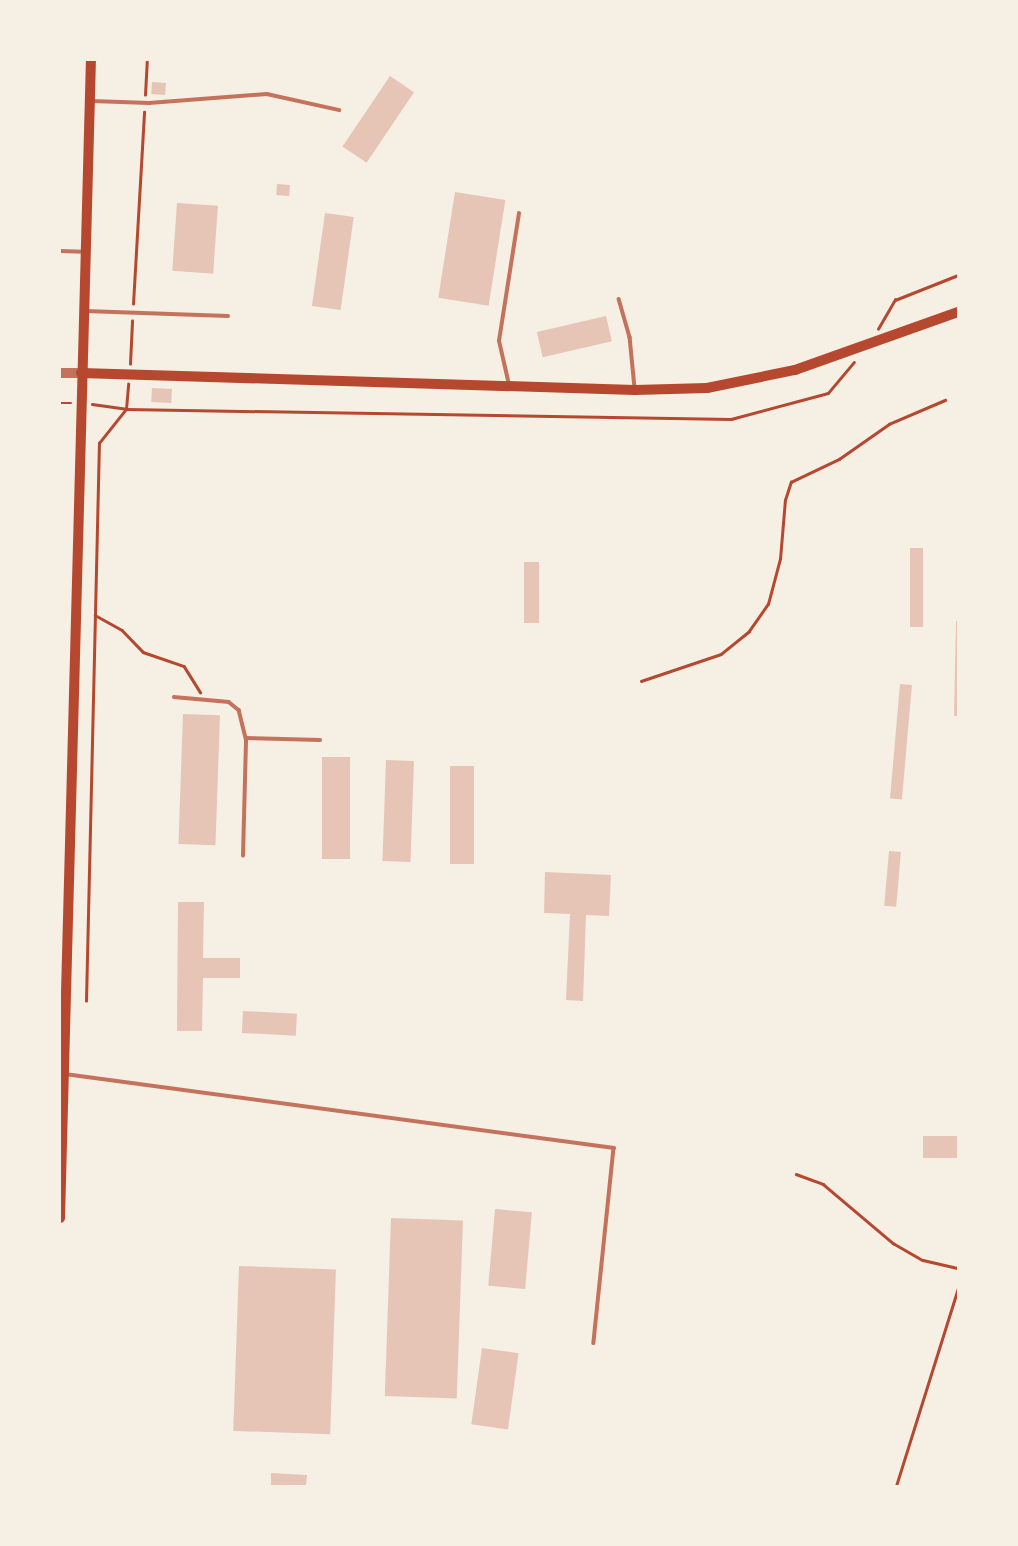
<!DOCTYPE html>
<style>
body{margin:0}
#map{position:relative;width:1018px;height:1546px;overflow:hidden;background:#f6efe4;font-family:Arial,sans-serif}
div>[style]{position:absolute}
.building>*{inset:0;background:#e6c5b7;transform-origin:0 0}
.path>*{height:2.5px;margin:-1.25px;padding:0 1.25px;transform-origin:1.25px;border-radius:1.25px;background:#b5482f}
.service>*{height:3.5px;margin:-1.75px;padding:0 1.75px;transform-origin:1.75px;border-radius:1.75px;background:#c5725c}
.tertiary>*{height:10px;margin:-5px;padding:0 5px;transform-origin:5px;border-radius:5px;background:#c5725c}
.secondary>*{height:10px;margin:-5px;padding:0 5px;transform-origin:5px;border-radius:5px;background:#b5482f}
span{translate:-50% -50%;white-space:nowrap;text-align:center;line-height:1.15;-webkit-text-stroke:6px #f6efe4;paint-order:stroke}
.frame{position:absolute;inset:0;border:61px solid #f6efe4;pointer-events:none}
</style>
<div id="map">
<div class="building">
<div style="left:390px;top:76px;width:29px;height:85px;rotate:34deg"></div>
<div style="left:152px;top:82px;width:14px;height:12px;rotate:4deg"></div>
<div style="left:277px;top:184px;width:13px;height:11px;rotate:4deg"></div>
<div style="left:455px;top:192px;width:51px;height:107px;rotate:9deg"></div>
<div style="left:177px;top:203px;width:41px;height:68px;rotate:4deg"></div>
<div style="left:325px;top:213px;width:29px;height:94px;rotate:8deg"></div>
<div style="left:606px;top:316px;width:26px;height:71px;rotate:77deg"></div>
<div style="left:152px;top:388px;width:20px;height:14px;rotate:3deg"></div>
<div style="left:910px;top:548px;width:13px;height:79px"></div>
<div style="left:524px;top:562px;width:15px;height:61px"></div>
<div style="clip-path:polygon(956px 621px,958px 621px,958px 716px,954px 716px)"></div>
<div style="left:900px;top:684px;width:12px;height:115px;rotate:5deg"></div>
<div style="left:183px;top:714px;width:37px;height:130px;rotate:2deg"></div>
<div style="left:322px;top:757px;width:28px;height:102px"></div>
<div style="left:386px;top:760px;width:28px;height:101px;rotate:2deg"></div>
<div style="left:450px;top:766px;width:24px;height:98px"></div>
<div style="left:889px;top:851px;width:12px;height:55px;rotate:5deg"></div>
<div style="clip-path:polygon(545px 872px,611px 875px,609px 916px,586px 915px,583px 1001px,566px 1000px,570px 914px,544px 913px)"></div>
<div style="clip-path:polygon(178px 902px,204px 902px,203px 958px,240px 958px,240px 978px,203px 978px,202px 1031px,177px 1031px)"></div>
<div style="left:243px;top:1011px;width:54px;height:22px;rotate:3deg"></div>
<div style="left:958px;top:1136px;width:22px;height:35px;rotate:90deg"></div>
<div style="left:495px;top:1209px;width:37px;height:77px;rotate:5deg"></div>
<div style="left:391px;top:1218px;width:72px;height:178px;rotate:2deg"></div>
<div style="left:239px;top:1266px;width:97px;height:165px;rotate:2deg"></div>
<div style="left:482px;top:1348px;width:37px;height:77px;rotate:8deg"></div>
<div style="clip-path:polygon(271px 1473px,307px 1475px,306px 1486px,271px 1486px)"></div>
</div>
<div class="path">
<div style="left:145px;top:95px;width:35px;rotate:-87deg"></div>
<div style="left:133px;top:304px;width:192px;rotate:-86.7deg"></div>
<div style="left:878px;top:329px;width:34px;rotate:-60deg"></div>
<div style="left:895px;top:300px;width:68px;rotate:-21.6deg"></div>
<div style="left:130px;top:364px;width:43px;rotate:-87.3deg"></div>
<div style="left:60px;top:403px;width:11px"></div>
<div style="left:92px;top:404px;width:34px;rotate:8deg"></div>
<div style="left:126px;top:409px;width:605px;rotate:0.95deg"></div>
<div style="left:731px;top:419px;width:100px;rotate:-15deg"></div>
<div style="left:828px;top:393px;width:40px;rotate:-50deg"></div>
<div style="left:95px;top:615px;width:31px;rotate:29deg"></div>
<div style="left:122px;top:630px;width:30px;rotate:46deg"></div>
<div style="left:143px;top:652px;width:43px;rotate:18.9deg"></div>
<div style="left:184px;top:666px;width:31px;rotate:58deg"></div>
<div style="left:641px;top:681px;width:84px;rotate:-18.6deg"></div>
<div style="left:721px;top:654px;width:36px;rotate:-39deg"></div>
<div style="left:749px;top:631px;width:33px;rotate:-55deg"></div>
<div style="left:768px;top:604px;width:47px;rotate:-75.1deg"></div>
<div style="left:780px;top:559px;width:59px;rotate:-85.2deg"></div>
<div style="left:785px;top:500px;width:19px;rotate:-72deg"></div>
<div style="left:791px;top:482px;width:53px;rotate:-25.6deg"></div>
<div style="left:839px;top:459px;width:61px;rotate:-35deg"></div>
<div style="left:889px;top:424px;width:61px;rotate:-23.2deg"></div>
<div style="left:86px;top:1001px;width:558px;rotate:-88.67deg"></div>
<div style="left:99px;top:443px;width:43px;rotate:-51.5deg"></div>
<div style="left:126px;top:409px;width:25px;rotate:-85deg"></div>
<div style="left:796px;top:1174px;width:29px;rotate:20deg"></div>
<div style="left:823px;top:1184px;width:92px;rotate:40.1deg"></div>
<div style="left:893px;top:1243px;width:34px;rotate:30deg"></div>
<div style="left:923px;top:1260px;width:36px;rotate:13deg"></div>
<div style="left:896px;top:1486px;width:207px;rotate:-72.6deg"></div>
</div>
<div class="service">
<div style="left:92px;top:101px;width:57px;rotate:2deg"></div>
<div style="left:149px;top:103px;width:118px;rotate:-4.4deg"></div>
<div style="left:267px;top:94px;width:74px;rotate:12.5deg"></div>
<div style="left:60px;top:251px;width:23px;rotate:2deg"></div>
<div style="left:619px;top:299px;width:40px;rotate:74deg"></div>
<div style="left:630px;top:337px;width:51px;rotate:84.4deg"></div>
<div style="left:85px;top:311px;width:143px;rotate:2deg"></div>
<div style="left:509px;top:385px;width:45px;rotate:-102.8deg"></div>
<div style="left:499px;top:341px;width:129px;rotate:-81.1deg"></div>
<div style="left:174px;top:697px;width:55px;rotate:5.2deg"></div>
<div style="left:229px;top:702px;width:13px;rotate:39deg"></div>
<div style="left:239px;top:710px;width:29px;rotate:76deg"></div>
<div style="left:243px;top:856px;width:118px;rotate:-88.5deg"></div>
<div style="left:246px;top:738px;width:74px;rotate:1.5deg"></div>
<div style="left:65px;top:1074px;width:554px;rotate:7.68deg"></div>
<div style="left:614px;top:1148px;width:196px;rotate:95.9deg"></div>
</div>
<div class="tertiary">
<div style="left:60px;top:373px;width:21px"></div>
</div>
<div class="secondary">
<div style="left:81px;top:373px;width:554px;rotate:1.76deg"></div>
<div style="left:635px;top:390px;width:72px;rotate:-1.6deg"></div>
<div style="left:707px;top:388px;width:90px;rotate:-11.6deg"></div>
<div style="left:795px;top:370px;width:173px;rotate:-19.6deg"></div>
<div style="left:60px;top:1218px;width:1158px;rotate:-88.47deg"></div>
</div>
<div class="frame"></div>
</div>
